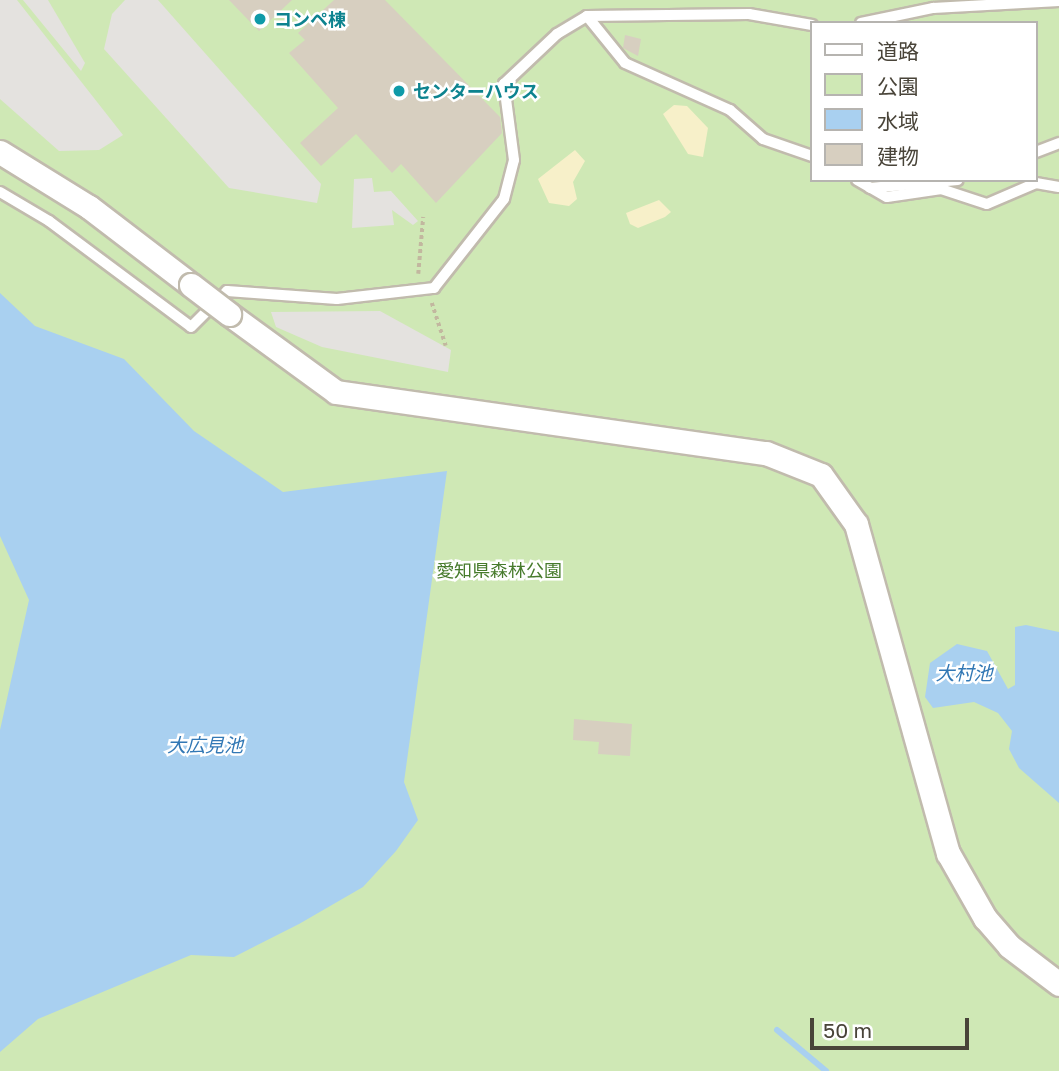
<!DOCTYPE html>
<meta charset="utf-8">
<style>
body{margin:0}
#map{position:relative;width:1059px;height:1071px;overflow:hidden;background:#f5f2eb;font-family:"Golos Text","Noto Sans JP",sans-serif}
div>[style]{position:absolute}
.green>*{inset:0;background:#cfe8b5}
.sand>*{inset:0;background:#f7f0c9}
.parking>*{inset:0;background:#e4e2df}
.water>*{inset:0;background:#a9d0f0}
.stream>*{height:6px;margin:-3px;padding:0 3px;transform-origin:3px;border-radius:3px;background:#a9d0f0}
.building>*{inset:0;background:#d7cfc0}
.path>*{height:3.5px;margin-top:-1.75px;transform-origin:0;background:repeating-linear-gradient(90deg,#c2b79f 0 3.5px,transparent 0 7px)}
.roads{filter:drop-shadow(2px 0 #c1bbad) drop-shadow(-2px 0 #c1bbad) drop-shadow(0 2px #c1bbad) drop-shadow(0 -2px #c1bbad)}
.service>*{height:10px;margin:-5px;padding:0 5px;transform-origin:5px;border-radius:5px;background:#fff}
.minor>*{height:23px;margin:-11.5px;padding:0 11.5px;transform-origin:11.5px;border-radius:11.5px;background:#fff}
.bridges{filter:drop-shadow(2px 0 #c1bbad) drop-shadow(-2px 0 #c1bbad) drop-shadow(0 2px #c1bbad) drop-shadow(0 -2px #c1bbad)}
.minor-bridge>*{height:23px;margin:-11.5px;padding:0 11.5px;transform-origin:11.5px;border-radius:11.5px;background:#fff}
.dots>*{width:19px;height:19px;translate:-50% -50%;box-sizing:border-box;border:4px solid #fff;border-radius:50%}
span{translate:-50% -50%;white-space:nowrap;text-align:center;line-height:1.15;-webkit-text-stroke:5px #fff;paint-order:stroke}
.culture-label{font-size:18px;color:#0d838f;font-weight:700}
.left{translate:0 -50%;text-align:left}
.park-label{font-size:18px;color:#477b2c}
.water-label{font-size:19px;color:#3278b5;font-style:italic}
.legend{position:absolute;left:810px;top:21px;width:228px;height:161px;box-sizing:border-box;background:#fff;border:2px solid #b6b4b0;margin:0;padding:9px 12px;list-style:none;font-size:21px;color:#494439}
.legend li{display:flex;align-items:center;gap:14px;height:35px}
.legend b{width:35px;border:2px solid #b6b4b0}
.scale{position:absolute;left:810px;top:1018px;width:159px;height:32px;box-sizing:border-box;border:4px solid #494439;border-top:0;padding-left:9px;font-size:21px;line-height:24px;white-space:nowrap;color:#494439;-webkit-text-stroke:5px #fff;paint-order:stroke}
</style>
<div id="map">
<div class="green">
<div style="clip-path:polygon(evenodd,0 0,1059px 0,1059px 1071px,0 1071px,0 0,812px 23px,1036px 23px,1036px 180px,812px 180px,812px 23px)"></div>
</div>
<div class="sand">
<div style="clip-path:polygon(674px 105px,687px 106px,708px 128px,703px 157px,688px 154px,663px 114px)"></div>
<div style="clip-path:polygon(575px 150px,585px 161px,573px 182px,577px 199px,569px 206px,549px 203px,538px 179px)"></div>
<div style="clip-path:polygon(659px 200px,671px 212px,665px 217px,638px 228px,630px 224px,626px 213px)"></div>
</div>
<div class="parking">
<div style="clip-path:polygon(0 0,17px 0,123px 135px,99px 150px,59px 151px,0 99px)"></div>
<div style="clip-path:polygon(23px 0,48px 0,85px 63px,81px 71px)"></div>
<div style="clip-path:polygon(125px 0,158px 0,321px 184px,317px 203px,229px 188px,104px 49px,112px 14px)"></div>
<div style="clip-path:polygon(372px 178px,374px 192px,391px 191px,418px 221px,413px 225px,392px 210px,394px 225px,352px 228px,354px 179px)"></div>
<div style="clip-path:polygon(380px 311px,451px 350px,448px 372px,322px 347px,276px 327px,271px 312px)"></div>
</div>
<div class="water">
<div style="clip-path:polygon(0 293px,35px 326px,124px 359px,194px 431px,283px 492px,447px 471px,404px 782px,418px 820px,396px 851px,363px 887px,299px 924px,234px 957px,191px 955px,38px 1019px,0 1052px,0 730px,29px 600px,0 536px)"></div>
<div style="clip-path:polygon(1026px 625px,1059px 632px,1059px 803px,1019px 768px,1009px 749px,1012px 731px,998px 713px,974px 702px,933px 708px,925px 697px,930px 663px,957px 644px,987px 651px,1008px 689px,1015px 685px,1015px 627px)"></div>
</div>
<div class="stream">
<div style="left:777px;top:1030px;width:64px;rotate:39.9deg"></div>
</div>
<div class="building">
<div style="clip-path:polygon(229px 0,292px 0,259px 31px)"></div>
<div style="clip-path:polygon(334px 0,385px 0,500px 117px,502px 133px,436px 203px,401px 164px,392px 173px,356px 134px,321px 166px,300px 143px,338px 108px,289px 53px,305px 40px,298px 33px)"></div>
<div style="clip-path:polygon(625px 35px,641px 39px,638px 56px,623px 48px)"></div>
<div style="clip-path:polygon(574px 719px,632px 724px,630px 756px,598px 754px,599px 742px,573px 740px)"></div>
</div>
<div class="path">
<div style="left:418px;top:274px;width:57px;rotate:-85deg"></div>
<div style="left:432px;top:303px;width:45px;rotate:72deg"></div>
</div>
<div class="roads">
<div class="service">
<div style="left:861px;top:23px;width:74px;rotate:-11.8deg"></div>
<div style="left:933px;top:8px;width:126px;rotate:-3.2deg"></div>
<div style="left:812px;top:25px;width:64px;rotate:-170.1deg"></div>
<div style="left:749px;top:14px;width:162px;rotate:179.3deg"></div>
<div style="left:587px;top:16px;width:60px;rotate:51deg"></div>
<div style="left:625px;top:63px;width:115px;rotate:24.1deg"></div>
<div style="left:730px;top:110px;width:44px;rotate:41.3deg"></div>
<div style="left:763px;top:139px;width:52px;rotate:19.1deg"></div>
<div style="left:1036px;top:152px;width:25px;rotate:-21deg"></div>
<div style="left:857px;top:180px;width:34px;rotate:30deg"></div>
<div style="left:887px;top:197px;width:55px;rotate:-8.4deg"></div>
<div style="left:941px;top:189px;width:48px;rotate:18.1deg"></div>
<div style="left:987px;top:204px;width:53px;rotate:-23.2deg"></div>
<div style="left:1036px;top:183px;width:23px;rotate:10deg"></div>
<div style="left:870px;top:188px;width:88px;rotate:-5.2deg"></div>
<div style="left:0;top:192px;width:57px;rotate:30.6deg"></div>
<div style="left:49px;top:221px;width:177px;rotate:36.7deg"></div>
<div style="left:191px;top:327px;width:51px;rotate:-45deg"></div>
<div style="left:227px;top:291px;width:110px;rotate:4.2deg"></div>
<div style="left:337px;top:299px;width:98px;rotate:-6.5deg"></div>
<div style="left:434px;top:288px;width:113px;rotate:-51.8deg"></div>
<div style="left:504px;top:199px;width:40px;rotate:-75.6deg"></div>
<div style="left:514px;top:160px;width:77px;rotate:-97.5deg"></div>
<div style="left:504px;top:84px;width:73px;rotate:-43.3deg"></div>
<div style="left:557px;top:34px;width:35px;rotate:-31deg"></div>
</div>
<div class="minor">
<div style="left:0;top:152px;width:105px;rotate:31.7deg"></div>
<div style="left:89px;top:207px;width:128px;rotate:37.4deg"></div>
<div style="left:229px;top:314px;width:132px;rotate:36.1deg"></div>
<div style="left:336px;top:392px;width:434px;rotate:8.1deg"></div>
<div style="left:766px;top:453px;width:59px;rotate:21.8deg"></div>
<div style="left:821px;top:475px;width:60px;rotate:54.5deg"></div>
<div style="left:856px;top:524px;width:342px;rotate:74.4deg"></div>
<div style="left:948px;top:853px;width:75px;rotate:60.4deg"></div>
<div style="left:985px;top:918px;width:37px;rotate:49deg"></div>
<div style="left:1009px;top:946px;width:63px;rotate:37.2deg"></div>
</div>
</div>
<div class="bridges">
<div class="minor-bridge">
<div style="left:191px;top:285px;width:48px;rotate:37.3deg"></div>
</div>
</div>
<div class="dots">
<div style="left:260px;top:19px;background:#0f9aa8"></div>
<div style="left:399px;top:91px;background:#0f9aa8"></div>
</div>
<div class="culture-label">
<span class="left" style="left:274px;top:19px">コンペ棟</span>
<span class="left" style="left:413px;top:91px">センターハウス</span>
</div>
<div class="park-label">
<span style="left:499px;top:570px">愛知県森林公園</span>
</div>
<div class="water-label">
<span style="left:964px;top:673px">大村池</span>
<span style="left:205px;top:745px">大広見池</span>
</div>
<ul class="legend">
<li><b style="height:9px;background:#fff"></b>道路</li>
<li><b style="height:19px;background:#cfe8b5"></b>公園</li>
<li><b style="height:19px;background:#a9d0f0"></b>水域</li>
<li><b style="height:19px;background:#d7cfc0"></b>建物</li>
</ul>
<div class="scale">50 m</div>
</div>
